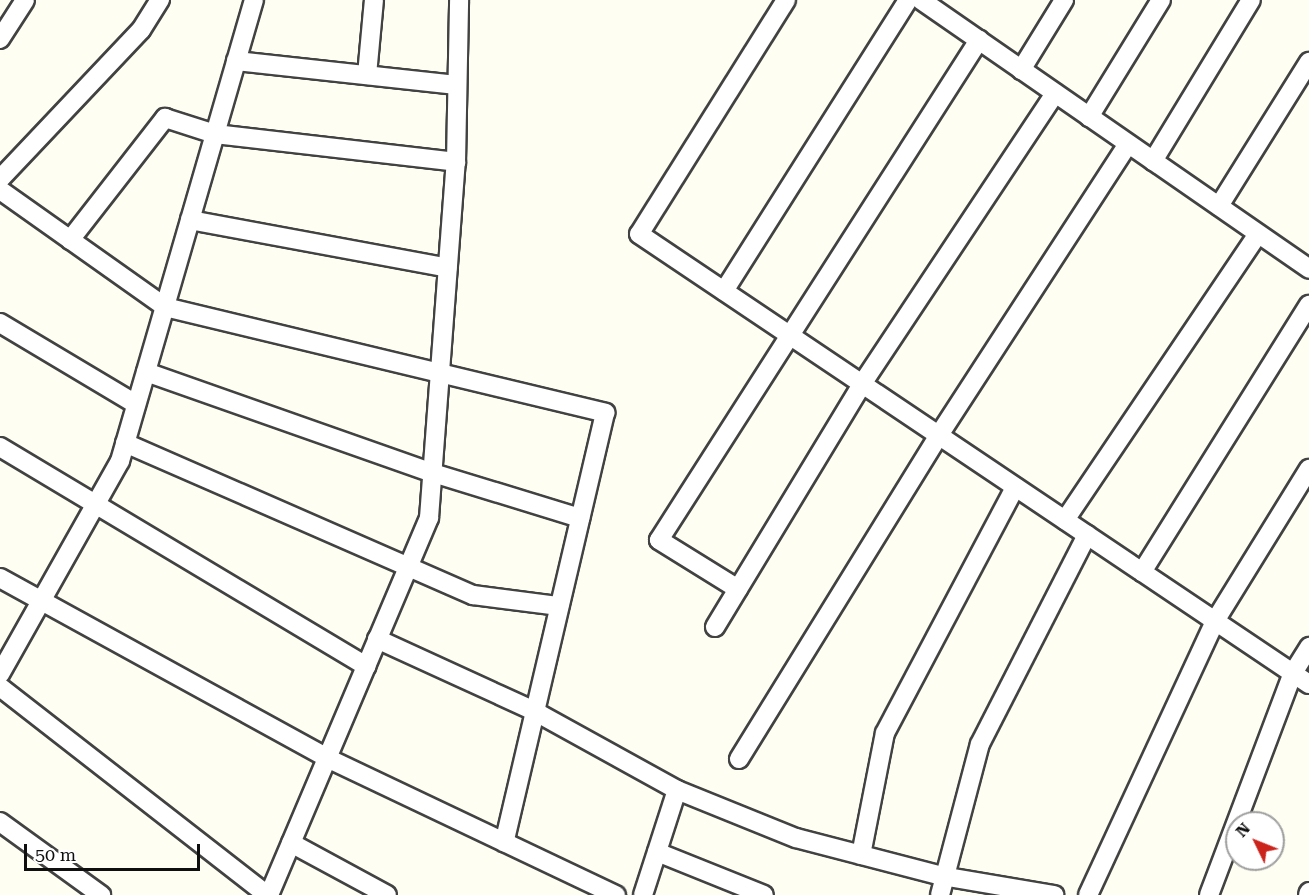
<!DOCTYPE html>
<style>
body{margin:0}
#map{position:relative;width:1309px;height:895px;overflow:hidden;background:#fffef2;font-family:"Roboto Serif",serif}
div>[style]{position:absolute}
.roads{filter:drop-shadow(2px 0 #424242) drop-shadow(-2px 0 #424242) drop-shadow(0 2px #424242) drop-shadow(0 -2px #424242)}
.street>*{height:18px;margin:-9px;padding:0 9px;transform-origin:9px;border-radius:9px;background:#fff}
span{translate:-50% -50%;white-space:nowrap;text-align:center;line-height:1.15;-webkit-text-stroke:6px #fff;paint-order:stroke}
.north{position:absolute;left:1225px;top:811px;width:60px;height:60px;box-sizing:border-box;background:#fff;border:2px solid #9f9f9f;border-radius:50%;rotate:313deg;font-size:16px;font-weight:700;line-height:24px;text-align:center;color:#0f0f0f}
.north::after{content:'';display:block;margin:auto;width:21px;height:27px;background:#ca241d;clip-path:polygon(50% 0,100% 100%,50% 72%,0 100%)}
.scale{position:absolute;left:24px;top:844px;width:176px;height:27px;box-sizing:border-box;border:3px solid #0f0f0f;border-top:0;padding-left:8px;font-size:18px;line-height:21px;white-space:nowrap;color:#0f0f0f;-webkit-text-stroke:4px #fff;paint-order:stroke}
</style>
<div id="map">
<div class="roads">
<div class="street">
<div style="left:786px;top:0;width:276px;rotate:122.1deg"></div>
<div style="left:639px;top:234px;width:807px;rotate:33.89deg"></div>
<div style="left:921px;top:0;width:472px;rotate:34.7deg"></div>
<div style="left:0;top:39px;width:46px;rotate:-57.3deg"></div>
<div style="left:236px;top:61px;width:222px;rotate:6.2deg"></div>
<div style="left:1021px;top:70px;width:82px;rotate:-58.4deg"></div>
<div style="left:367px;top:75px;width:75px;rotate:-84.7deg"></div>
<div style="left:1089px;top:117px;width:137px;rotate:-58.4deg"></div>
<div style="left:1153px;top:161px;width:188px;rotate:-58.7deg"></div>
<div style="left:0;top:179px;width:205px;rotate:-46.6deg"></div>
<div style="left:141px;top:30px;width:36px;rotate:-58deg"></div>
<div style="left:0;top:190px;width:202px;rotate:35.3deg"></div>
<div style="left:165px;top:307px;width:453px;rotate:13.5deg"></div>
<div style="left:605px;top:413px;width:441px;rotate:103.2deg"></div>
<div style="left:1219px;top:206px;width:170px;rotate:-58deg"></div>
<div style="left:190px;top:220px;width:262px;rotate:10.5deg"></div>
<div style="left:70px;top:240px;width:155px;rotate:-52.1deg"></div>
<div style="left:165px;top:118px;width:52px;rotate:17.7deg"></div>
<div style="left:215px;top:134px;width:243px;rotate:6.6deg"></div>
<div style="left:724px;top:291px;width:344px;rotate:-57.7deg"></div>
<div style="left:0;top:323px;width:158px;rotate:30.8deg"></div>
<div style="left:146px;top:372px;width:304px;rotate:19.4deg"></div>
<div style="left:433px;top:473px;width:154px;rotate:17deg"></div>
<div style="left:125px;top:443px;width:380px;rotate:23.6deg"></div>
<div style="left:473px;top:595px;width:87px;rotate:7.3deg"></div>
<div style="left:0;top:447px;width:427px;rotate:30.9deg"></div>
<div style="left:1065px;top:520px;width:345px;rotate:-56deg"></div>
<div style="left:1142px;top:572px;width:315px;rotate:-58deg"></div>
<div style="left:0;top:578px;width:373px;rotate:28.8deg"></div>
<div style="left:327px;top:758px;width:320px;rotate:25.4deg"></div>
<div style="left:738px;top:589px;width:93px;rotate:-148.2deg"></div>
<div style="left:659px;top:540px;width:594px;rotate:-57.38deg"></div>
<div style="left:715px;top:627px;width:284px;rotate:-58.8deg"></div>
<div style="left:862px;top:384px;width:349px;rotate:-56.4deg"></div>
<div style="left:377px;top:639px;width:173px;rotate:24.6deg"></div>
<div style="left:534px;top:711px;width:163px;rotate:28.9deg"></div>
<div style="left:677px;top:790px;width:128px;rotate:22deg"></div>
<div style="left:796px;top:838px;width:151px;rotate:14.6deg"></div>
<div style="left:942px;top:876px;width:114px;rotate:9.6deg"></div>
<div style="left:0;top:674px;width:244px;rotate:-60.6deg"></div>
<div style="left:120px;top:461px;width:480px;rotate:-73.8deg"></div>
<div style="left:0;top:687px;width:338px;rotate:37.9deg"></div>
<div style="left:739px;top:759px;width:381px;rotate:-58.3deg"></div>
<div style="left:939px;top:435px;width:347px;rotate:-57deg"></div>
<div style="left:0;top:822px;width:125px;rotate:35.9deg"></div>
<div style="left:291px;top:843px;width:109px;rotate:28.4deg"></div>
<div style="left:657px;top:852px;width:115px;rotate:21.9deg"></div>
<div style="left:861px;top:855px;width:124px;rotate:-78.9deg"></div>
<div style="left:885px;top:733px;width:278px;rotate:-62.1deg"></div>
<div style="left:269px;top:895px;width:410px;rotate:-67deg"></div>
<div style="left:429px;top:518px;width:357px;rotate:-85.7deg"></div>
<div style="left:456px;top:162px;width:162px;rotate:-88.9deg"></div>
<div style="left:643px;top:895px;width:110px;rotate:-72.1deg"></div>
<div style="left:940px;top:895px;width:156px;rotate:-75.2deg"></div>
<div style="left:980px;top:744px;width:235px;rotate:-62.9deg"></div>
<div style="left:1088px;top:895px;width:302px;rotate:-65.1deg"></div>
<div style="left:1215px;top:621px;width:179px;rotate:-58.3deg"></div>
<div style="left:1209px;top:895px;width:237px;rotate:-69.3deg"></div>
<div style="left:1293px;top:673px;width:31px;rotate:-58deg"></div>
<div style="left:1308px;top:895px;width:3px;rotate:-72deg"></div>
</div>
</div>
<div class="north">N</div>
<div class="scale">50 m</div>
</div>
